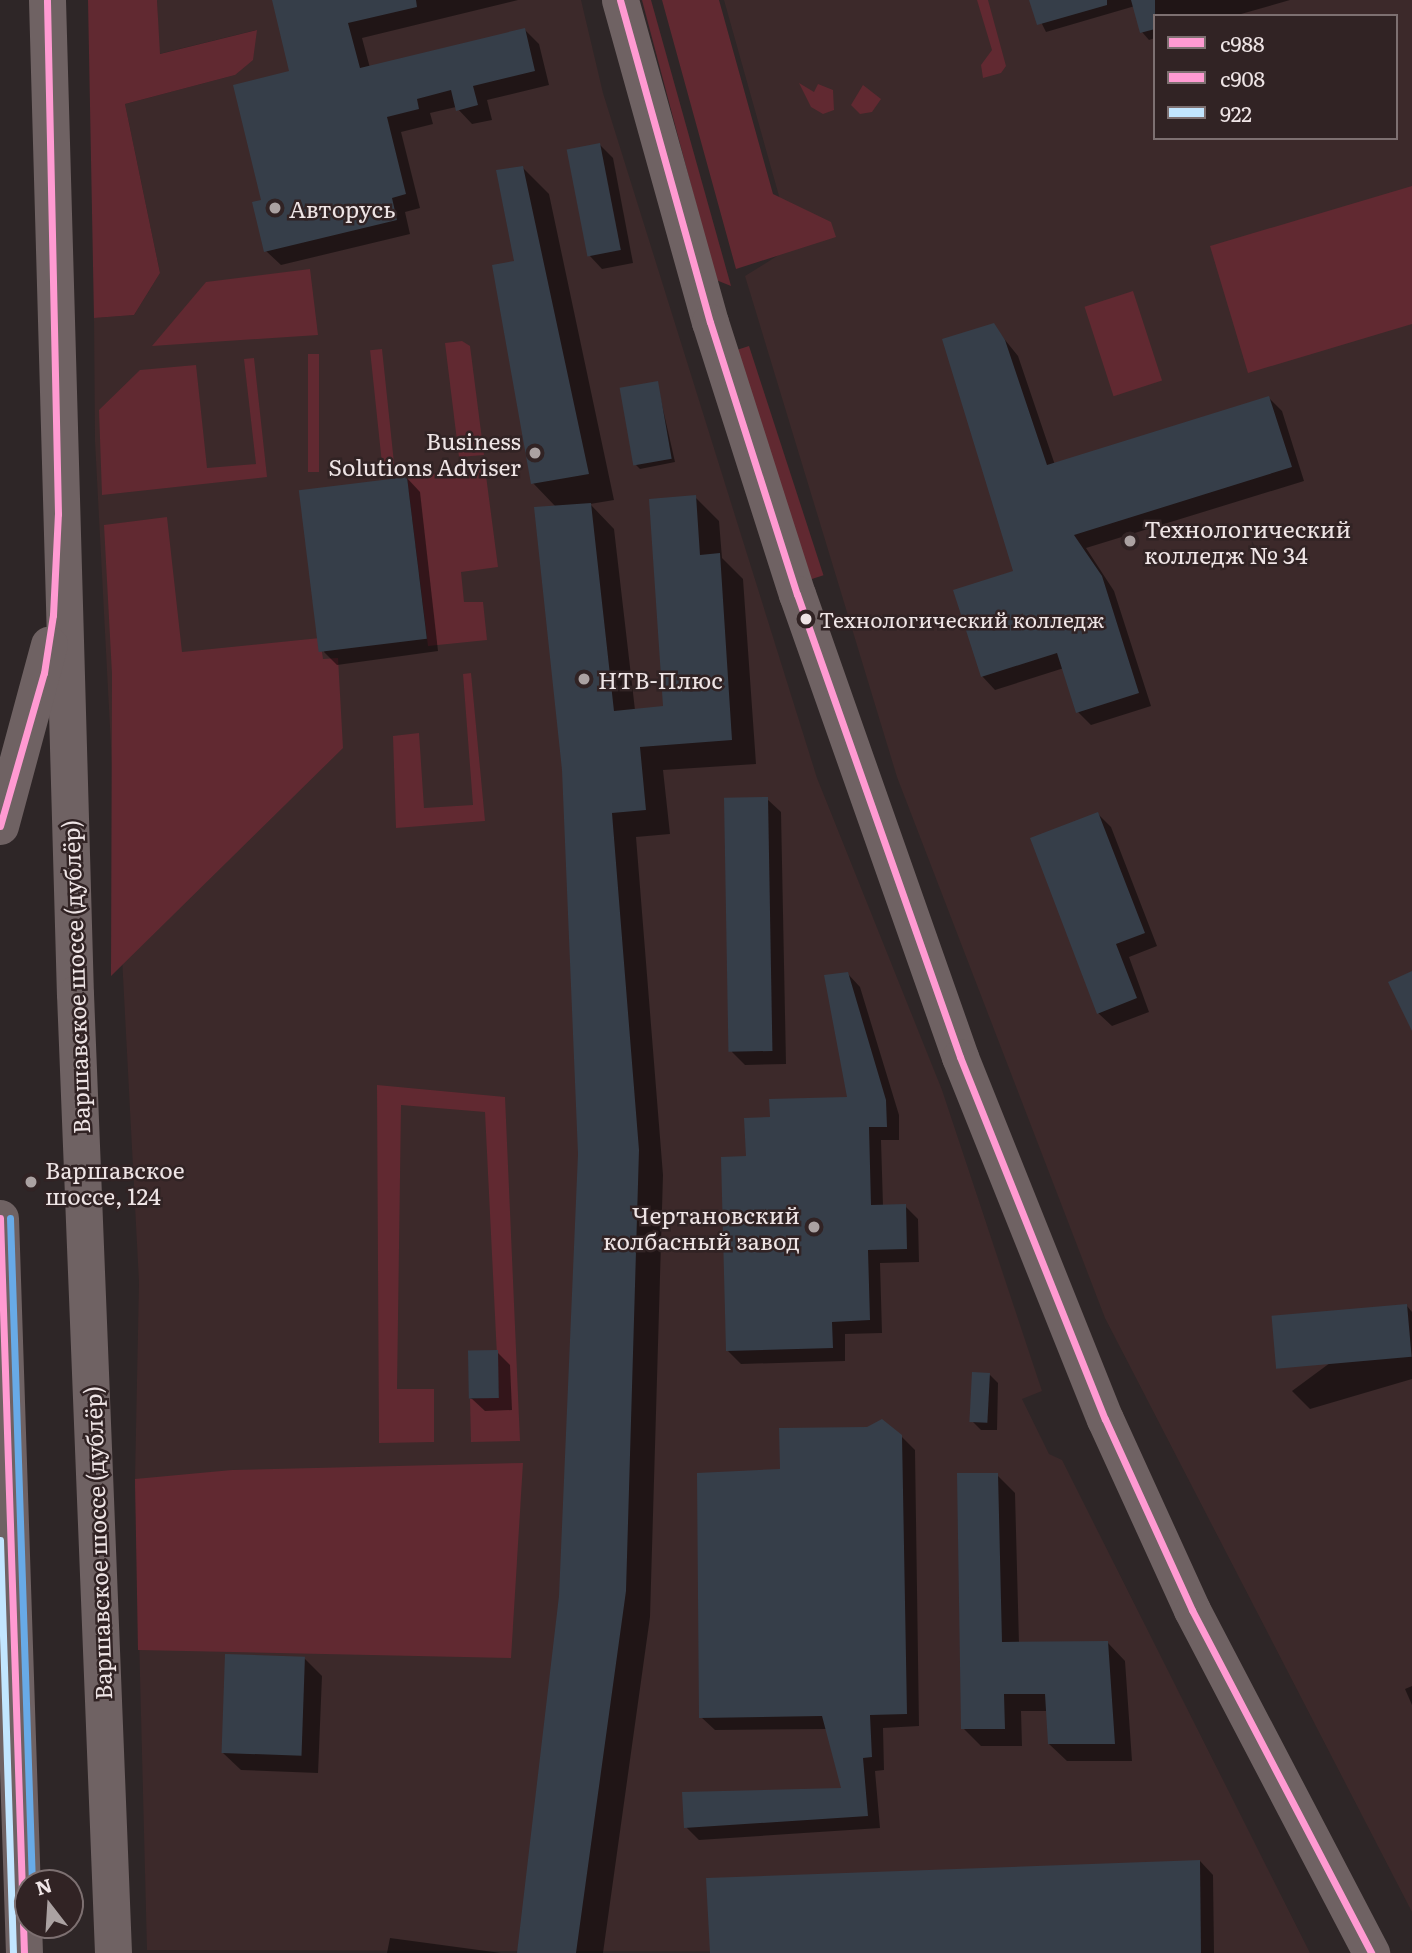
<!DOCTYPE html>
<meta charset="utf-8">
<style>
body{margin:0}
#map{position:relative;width:1412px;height:1953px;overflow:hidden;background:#2e2627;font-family:Literata,serif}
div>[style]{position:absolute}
.built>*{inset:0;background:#3c292a}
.green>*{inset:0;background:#612931;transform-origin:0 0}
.shadow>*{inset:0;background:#0007}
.building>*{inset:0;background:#363e49;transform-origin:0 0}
.major>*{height:37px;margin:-18.5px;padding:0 18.5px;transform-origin:18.5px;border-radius:18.5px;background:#6f6263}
.bus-1>*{height:7px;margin:-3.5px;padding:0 3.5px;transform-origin:3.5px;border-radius:3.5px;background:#ff9ad2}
.bus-2>*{height:7px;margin:-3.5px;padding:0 3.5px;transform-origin:3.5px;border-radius:3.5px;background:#ff9ad2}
.bus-3>*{height:7px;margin:-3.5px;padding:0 3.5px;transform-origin:3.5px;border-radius:3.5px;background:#c2e6ff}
.bus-4>*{height:7px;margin:-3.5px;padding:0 3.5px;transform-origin:3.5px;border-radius:3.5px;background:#68aae7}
.dots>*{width:19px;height:19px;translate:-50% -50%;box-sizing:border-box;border:4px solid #312324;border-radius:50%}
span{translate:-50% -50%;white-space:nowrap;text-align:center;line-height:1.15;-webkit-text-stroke:5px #312324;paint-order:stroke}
.bus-label{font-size:21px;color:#eee4e5}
.left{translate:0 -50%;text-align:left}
.poi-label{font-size:23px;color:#eee4e5}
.right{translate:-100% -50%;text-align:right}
.street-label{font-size:23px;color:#eee4e5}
.legend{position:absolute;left:1153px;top:14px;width:245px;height:126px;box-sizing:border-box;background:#312324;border:2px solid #7d7071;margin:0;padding:9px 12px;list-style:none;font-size:21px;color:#eee4e5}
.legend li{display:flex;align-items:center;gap:14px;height:35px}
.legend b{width:35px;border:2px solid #7d7071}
.north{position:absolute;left:14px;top:1869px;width:70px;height:70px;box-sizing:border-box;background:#312324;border:2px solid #7d7071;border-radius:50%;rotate:343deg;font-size:19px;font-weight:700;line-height:28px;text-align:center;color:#eee4e5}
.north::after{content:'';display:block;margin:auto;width:24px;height:32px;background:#aba2a2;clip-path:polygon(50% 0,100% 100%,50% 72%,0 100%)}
</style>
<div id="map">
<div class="built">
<div style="clip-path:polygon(157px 0,581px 0,603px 93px,817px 778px,942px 1090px,1042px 1391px,1022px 1399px,1049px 1454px,1062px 1460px,1310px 1953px,147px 1950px,135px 1479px,139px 1282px,95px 441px,94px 318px,134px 315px,160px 273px,125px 104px,235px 75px,256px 30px,159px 54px)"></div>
<div style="clip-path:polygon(evenodd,724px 0,1412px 0,1412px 1912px,1105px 1318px,897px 777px,745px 276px,793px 246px,724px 0,1155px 16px,1396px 16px,1396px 138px,1155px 138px,1155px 16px)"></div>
</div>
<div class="green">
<div style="clip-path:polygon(88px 0,157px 0,160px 54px,257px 30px,253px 60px,235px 75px,125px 104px,160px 273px,134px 315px,94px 318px)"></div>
<div style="clip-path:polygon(642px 0,651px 0,731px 286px,716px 280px)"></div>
<div style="clip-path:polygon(662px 0,719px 0,773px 194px,831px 222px,836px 237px,736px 269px)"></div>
<div style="clip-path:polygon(977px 0,988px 0,1006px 66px,1001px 73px,983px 78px,981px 65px,992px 50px)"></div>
<div style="clip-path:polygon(799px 83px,814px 92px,818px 84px,833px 90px,834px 110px,823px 114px,811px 107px)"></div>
<div style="clip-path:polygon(863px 85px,881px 99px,872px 112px,860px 114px,851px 105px)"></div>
<div style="clip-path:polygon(1412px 186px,1412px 324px,1248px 373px,1210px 246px)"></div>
<div style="clip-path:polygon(310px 269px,318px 335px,152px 346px,206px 282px)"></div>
<div style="left:1133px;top:291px;width:94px;height:51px;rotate:72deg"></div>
<div style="clip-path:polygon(462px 341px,470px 346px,484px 455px,459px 457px,445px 343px)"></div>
<div style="left:749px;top:346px;width:241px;height:13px;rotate:72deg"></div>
<div style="left:382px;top:349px;width:116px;height:12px;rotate:84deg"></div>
<div style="left:308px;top:354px;width:11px;height:118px"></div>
<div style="clip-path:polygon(254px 358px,267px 477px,102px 495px,99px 410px,140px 370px,196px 365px,207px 468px,256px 464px,244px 359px)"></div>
<div style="clip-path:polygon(485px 468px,498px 567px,461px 572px,464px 602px,483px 602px,487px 640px,428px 646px,407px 477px)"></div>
<div style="clip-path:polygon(167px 517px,182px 652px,320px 638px,323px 659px,338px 658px,343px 748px,111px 976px,112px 674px,104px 525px)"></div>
<div style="clip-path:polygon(471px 673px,485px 821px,396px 828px,393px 736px,419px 733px,424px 808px,473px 805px,463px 674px)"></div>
<div style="clip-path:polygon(377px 1085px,505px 1097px,520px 1441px,471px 1442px,470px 1399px,499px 1397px,485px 1112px,401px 1105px,397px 1389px,434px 1389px,434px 1442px,379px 1443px)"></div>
<div style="clip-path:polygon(523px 1463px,511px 1658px,138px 1650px,135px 1479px,232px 1470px)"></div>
</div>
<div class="shadow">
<div style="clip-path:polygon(274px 0,518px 0,362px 38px,370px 68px,524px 29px,539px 44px,549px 85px,487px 100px,492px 120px,472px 124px,456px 107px,430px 113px,433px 124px,401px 132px,420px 208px,405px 212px,410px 234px,281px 265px,266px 251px,263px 201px,291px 72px)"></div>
<div style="clip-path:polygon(1030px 0,1290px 0,1234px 16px,1155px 16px,1155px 38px,1149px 40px,1142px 32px,1135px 6px,1046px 32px)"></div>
<div style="clip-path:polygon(600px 145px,613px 158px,633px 263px,602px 269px,589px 255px)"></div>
<div style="clip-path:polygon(523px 168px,549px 194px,614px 500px,590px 504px,614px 529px,635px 710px,665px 707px,695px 497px,719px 521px,722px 558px,743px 579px,756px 764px,663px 770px,670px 834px,636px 837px,663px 1175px,650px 1617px,603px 1953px,519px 1953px,560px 1596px,580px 1154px,556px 507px,533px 483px,516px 263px)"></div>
<div style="clip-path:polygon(993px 325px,1018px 356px,1055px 465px,1269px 398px,1282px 411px,1304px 481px,1086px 548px,1114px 591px,1151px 706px,1091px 725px,1078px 712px,1064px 668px,995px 690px,982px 676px,1015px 572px)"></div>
<div style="clip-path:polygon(657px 383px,675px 462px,640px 469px,636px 465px)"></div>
<div style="clip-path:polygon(407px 478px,420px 492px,438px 651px,337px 665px,324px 652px)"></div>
<div style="clip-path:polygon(767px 799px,781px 812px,786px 1064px,745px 1065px,732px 1052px)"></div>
<div style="clip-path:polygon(1098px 814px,1111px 827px,1157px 946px,1129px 957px,1149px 1012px,1112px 1026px,1098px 1013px)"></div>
<div style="clip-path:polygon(847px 973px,860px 987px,899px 1115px,899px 1140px,881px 1140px,883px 1206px,905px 1206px,918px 1219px,919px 1262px,880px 1263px,882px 1333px,845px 1334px,845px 1361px,741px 1364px,728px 1351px,747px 1158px,771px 1119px,849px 1099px)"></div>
<div style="clip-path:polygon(1407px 1306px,1412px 1312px,1412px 1379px,1310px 1409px,1292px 1391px)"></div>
<div style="clip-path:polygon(497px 1352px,510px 1365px,512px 1410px,485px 1411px,471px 1398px)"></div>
<div style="clip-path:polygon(989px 1374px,998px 1383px,997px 1430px,981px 1430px,973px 1422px)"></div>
<div style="clip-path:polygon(901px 1436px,915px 1450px,919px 1726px,883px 1728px,884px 1770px,875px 1771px,880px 1828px,699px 1840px,686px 1827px,844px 1789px,827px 1729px,715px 1730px,701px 1717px,782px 1471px)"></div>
<div style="clip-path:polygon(997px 1475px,1015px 1493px,1019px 1644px,1108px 1643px,1125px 1661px,1132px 1761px,1067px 1761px,1049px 1744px,1048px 1711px,1021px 1711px,1022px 1746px,981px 1746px,963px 1728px)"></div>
<div style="clip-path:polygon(304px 1658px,322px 1676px,318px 1773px,241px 1770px,223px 1753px)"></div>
<div style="clip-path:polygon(1412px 1686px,1412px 1705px,1405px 1689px)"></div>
<div style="clip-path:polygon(1200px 1861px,1213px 1875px,1214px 1953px,712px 1953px)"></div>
<div style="clip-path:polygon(390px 1938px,501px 1953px,387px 1953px)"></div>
</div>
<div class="building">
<div style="clip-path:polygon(272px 0,416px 0,417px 7px,348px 23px,360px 68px,525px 28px,535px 71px,473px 86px,478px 105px,456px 111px,451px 90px,417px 99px,419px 109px,387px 117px,406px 194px,392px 198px,397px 220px,264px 252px,252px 202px,261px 200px,233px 85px,289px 71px)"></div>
<div style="clip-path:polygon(1029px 0,1107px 0,1107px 5px,1037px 25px)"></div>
<div style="clip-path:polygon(1131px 0,1155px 0,1155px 29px,1140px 33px)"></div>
<div style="left:600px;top:143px;width:109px;height:34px;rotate:79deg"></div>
<div style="clip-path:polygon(523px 166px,589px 474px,531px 484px,492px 265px,514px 261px,496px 170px)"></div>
<div style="clip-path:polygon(994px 323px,1005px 340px,1047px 465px,1269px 396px,1292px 467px,1074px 535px,1102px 576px,1139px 693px,1076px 713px,1057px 653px,981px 677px,953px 590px,1013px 571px,942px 339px)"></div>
<div style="left:658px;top:381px;width:79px;height:39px;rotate:80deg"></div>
<div style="left:407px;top:477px;width:163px;height:109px;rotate:83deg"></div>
<div style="clip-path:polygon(696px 495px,700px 555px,720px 553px,732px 740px,640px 747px,646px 810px,612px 813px,639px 1150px,626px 1591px,576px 1953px,517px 1953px,559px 1596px,578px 1154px,562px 770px,534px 507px,591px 503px,614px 711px,663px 706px,649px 499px)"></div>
<div style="left:768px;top:797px;width:254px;height:44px;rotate:89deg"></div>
<div style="clip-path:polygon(1098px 812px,1145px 933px,1116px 944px,1137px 998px,1097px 1014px,1030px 838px)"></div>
<div style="clip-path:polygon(1412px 971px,1412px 1031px,1388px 982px)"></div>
<div style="clip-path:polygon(848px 972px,886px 1100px,887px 1127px,869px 1127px,871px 1205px,906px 1204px,907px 1249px,868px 1250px,870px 1320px,832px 1322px,833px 1348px,726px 1351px,721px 1157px,746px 1156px,744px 1118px,770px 1117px,769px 1099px,847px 1097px,824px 975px)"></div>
<div style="left:1407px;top:1304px;width:53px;height:136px;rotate:85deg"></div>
<div style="left:498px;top:1350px;width:48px;height:30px;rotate:89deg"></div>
<div style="left:972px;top:1372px;width:18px;height:50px;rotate:3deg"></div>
<div style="clip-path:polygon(882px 1419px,902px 1435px,907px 1714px,870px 1715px,872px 1757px,863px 1758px,868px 1816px,684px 1828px,682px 1792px,841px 1788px,822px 1716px,699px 1718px,697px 1473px,780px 1469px,779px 1428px,867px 1427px)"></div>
<div style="clip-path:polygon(957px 1473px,998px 1473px,1002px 1642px,1108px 1641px,1115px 1744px,1048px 1744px,1045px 1694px,1004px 1694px,1005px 1729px,961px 1729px)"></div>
<div style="left:225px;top:1654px;width:80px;height:99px;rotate:2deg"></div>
<div style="clip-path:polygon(1200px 1860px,1201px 1953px,710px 1953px,706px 1878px)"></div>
</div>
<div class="major">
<div style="left:47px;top:0;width:994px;rotate:88.39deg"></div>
<div style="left:75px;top:994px;width:960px;rotate:87.73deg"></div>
<div style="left:620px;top:0;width:334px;rotate:74.4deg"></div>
<div style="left:710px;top:322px;width:286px;rotate:72.3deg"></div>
<div style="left:797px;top:594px;width:491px;rotate:70.6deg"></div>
<div style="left:960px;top:1057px;width:390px;rotate:68.2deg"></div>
<div style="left:1105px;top:1419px;width:210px;rotate:65.5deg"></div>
<div style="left:1192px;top:1610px;width:387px;rotate:62.4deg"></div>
<div style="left:0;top:826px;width:188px;rotate:-74.9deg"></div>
<div style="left:0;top:1218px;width:735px;rotate:88.13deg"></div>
</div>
<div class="bus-1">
<div style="left:620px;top:0;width:334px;rotate:74.4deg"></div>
<div style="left:710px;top:322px;width:286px;rotate:72.3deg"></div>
<div style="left:797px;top:594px;width:491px;rotate:70.6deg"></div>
<div style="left:960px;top:1057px;width:390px;rotate:68.2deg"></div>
<div style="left:1105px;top:1419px;width:210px;rotate:65.5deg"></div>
<div style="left:1192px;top:1610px;width:387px;rotate:62.4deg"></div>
</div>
<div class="bus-2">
<div style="left:0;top:826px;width:159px;rotate:-74deg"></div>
<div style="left:44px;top:673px;width:59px;rotate:-81.2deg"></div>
<div style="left:53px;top:615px;width:101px;rotate:-87.2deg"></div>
<div style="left:58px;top:514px;width:514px;rotate:-91.23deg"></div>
<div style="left:0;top:1218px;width:735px;rotate:88.13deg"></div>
</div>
<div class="bus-3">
<div style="left:0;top:1540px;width:413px;rotate:88.2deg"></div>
</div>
<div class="bus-4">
<div style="left:10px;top:1218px;width:665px;rotate:88.11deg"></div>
</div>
<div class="dots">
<div style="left:275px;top:208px;background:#aba2a2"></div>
<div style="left:535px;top:453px;background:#aba2a2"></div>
<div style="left:1130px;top:541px;background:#aba2a2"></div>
<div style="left:806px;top:619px;background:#eee4e5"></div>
<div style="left:584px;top:679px;background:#aba2a2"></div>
<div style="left:31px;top:1182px;background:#aba2a2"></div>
<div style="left:814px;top:1227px;background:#aba2a2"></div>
</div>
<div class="bus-label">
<span class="left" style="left:819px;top:619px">Технологический колледж</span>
</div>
<div class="poi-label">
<span class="left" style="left:289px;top:208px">Авторусь</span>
<span class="right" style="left:521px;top:453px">Business<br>Solutions Adviser</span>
<span class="left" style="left:1144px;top:541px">Технологический<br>колледж № 34</span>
<span class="left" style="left:598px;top:679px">НТВ-Плюс</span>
<span class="left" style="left:45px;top:1182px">Варшавское<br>шоссе, 124</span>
<span class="right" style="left:800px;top:1227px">Чертановский<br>колбасный завод</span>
</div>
<div class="street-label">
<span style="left:75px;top:977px;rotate:-92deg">Варшавское шоссе (дублёр)</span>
<span style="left:97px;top:1543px;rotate:-92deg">Варшавское шоссе (дублёр)</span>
</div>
<ul class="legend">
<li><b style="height:9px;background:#ff9ad2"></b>с988</li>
<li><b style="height:9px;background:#ff9ad2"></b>с908</li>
<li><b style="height:9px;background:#c2e6ff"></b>922</li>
</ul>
<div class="north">N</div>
</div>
